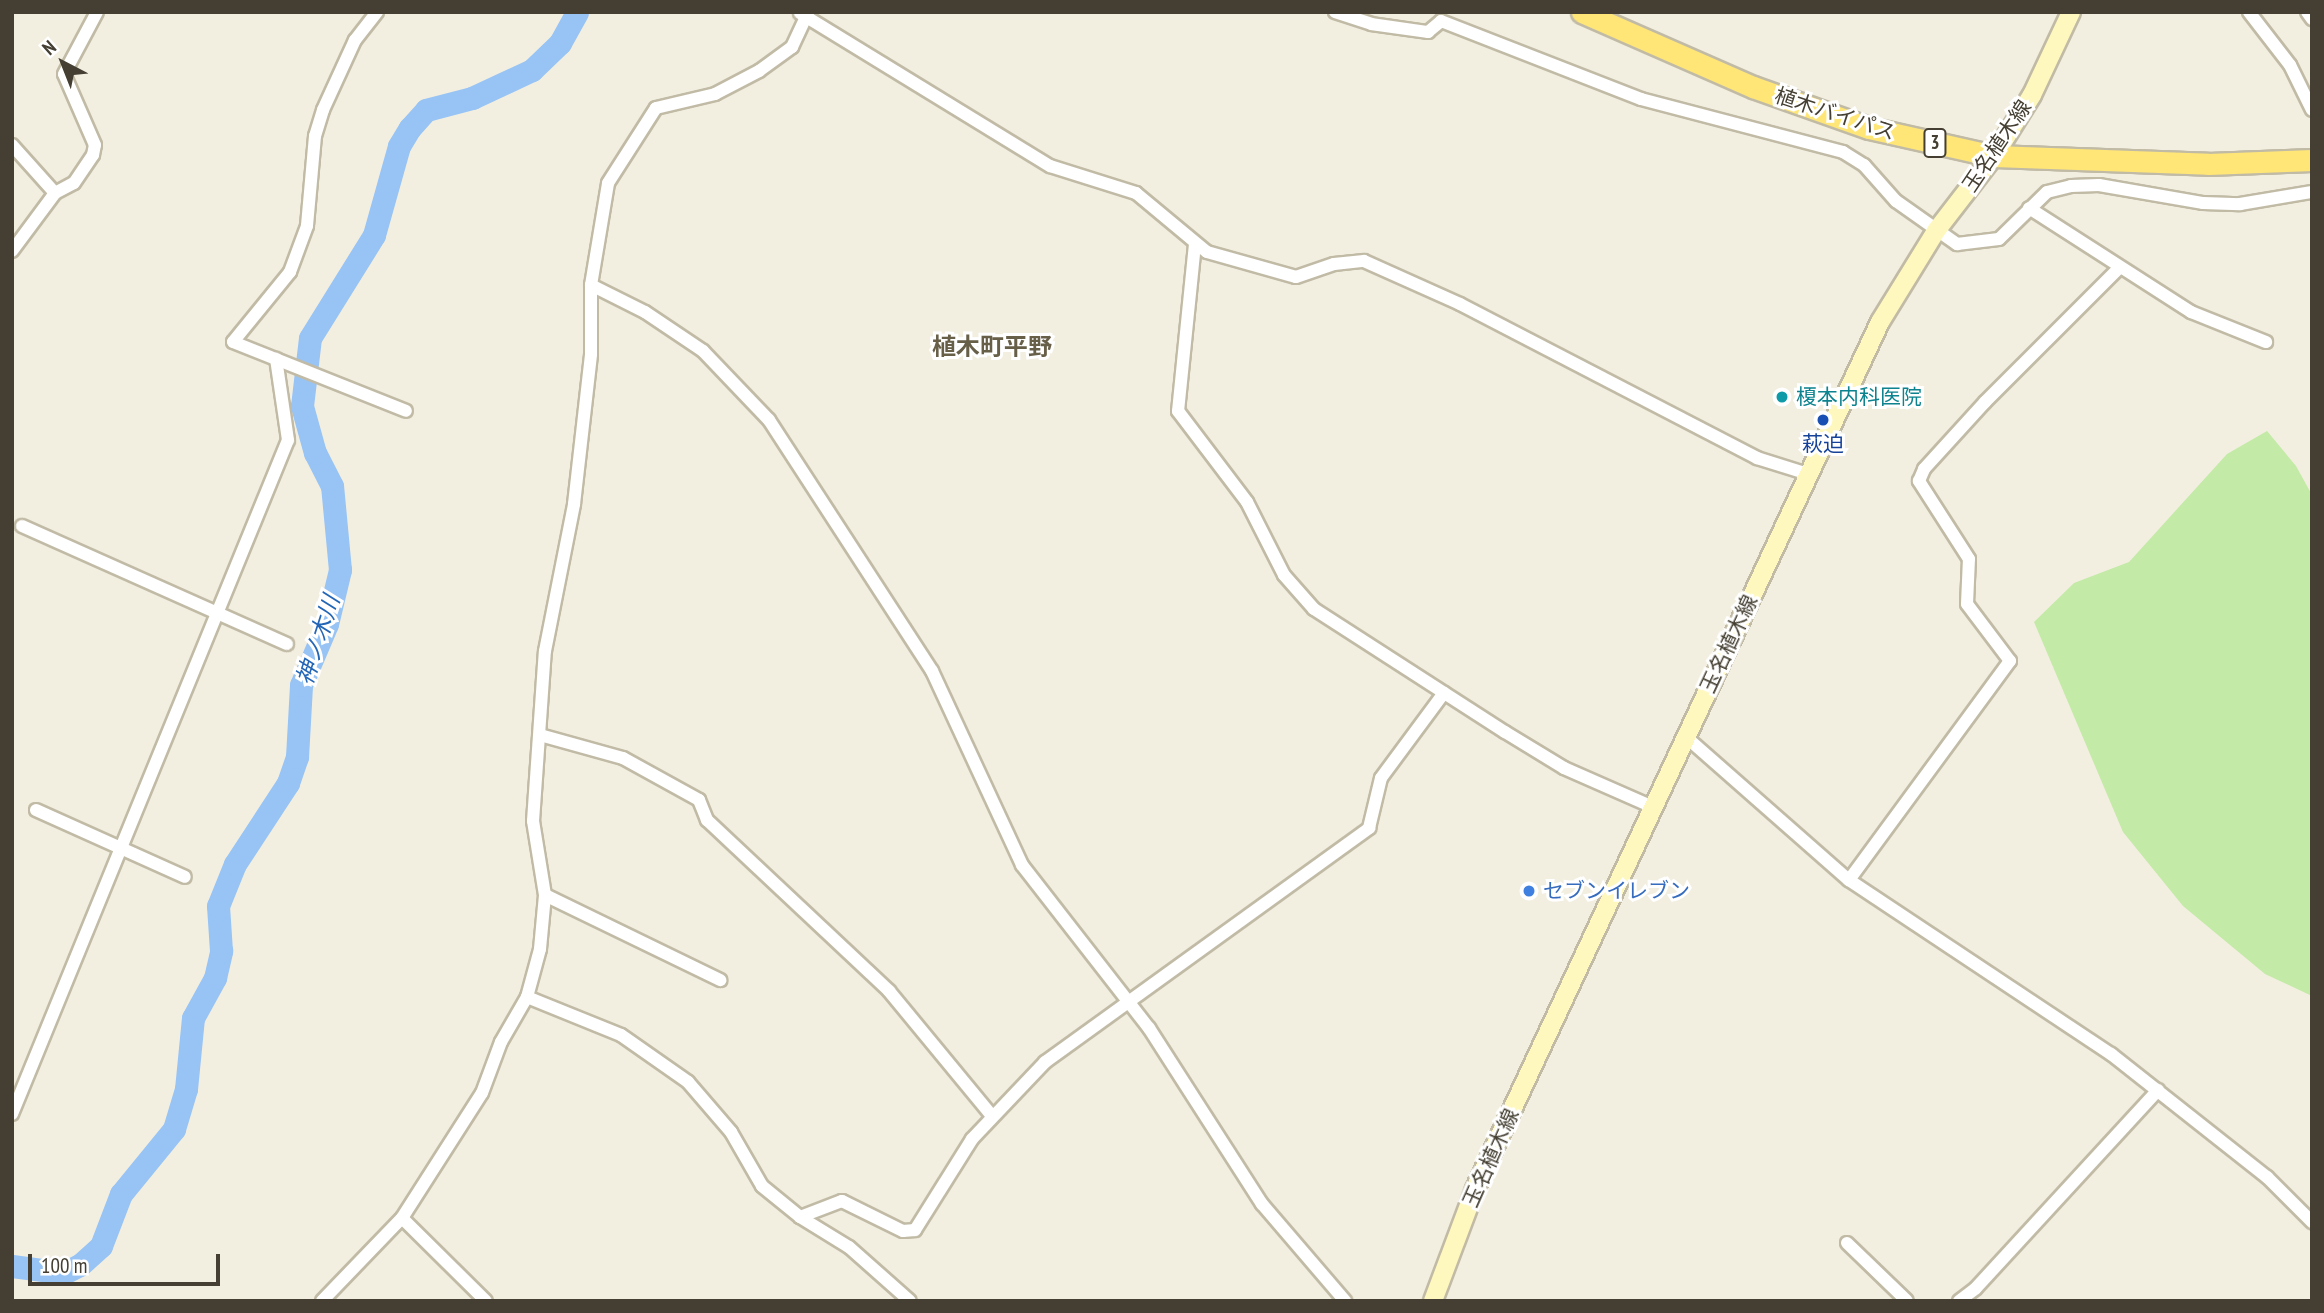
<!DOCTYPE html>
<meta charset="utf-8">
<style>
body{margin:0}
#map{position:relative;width:2324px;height:1313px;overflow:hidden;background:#f2efe1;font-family:"PT Sans Narrow","Noto Sans JP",sans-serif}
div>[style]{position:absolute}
.green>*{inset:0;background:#c3eaa6}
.river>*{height:23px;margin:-11.5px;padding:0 11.5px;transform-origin:11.5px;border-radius:11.5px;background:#97c3f5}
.roads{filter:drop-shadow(2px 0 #c1bba6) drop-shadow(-2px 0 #c1bba6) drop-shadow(0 2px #c1bba6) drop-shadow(0 -2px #c1bba6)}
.minor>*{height:12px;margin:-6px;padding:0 6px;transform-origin:6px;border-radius:6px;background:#fff}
.secondary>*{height:18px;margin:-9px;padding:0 9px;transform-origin:9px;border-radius:9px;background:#fff8be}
.trunk>*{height:21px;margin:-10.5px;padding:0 10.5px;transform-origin:10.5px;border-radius:10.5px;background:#ffe676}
.dots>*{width:19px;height:19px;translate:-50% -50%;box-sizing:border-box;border:4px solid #fff;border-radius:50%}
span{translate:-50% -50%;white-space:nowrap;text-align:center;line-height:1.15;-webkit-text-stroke:6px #fff;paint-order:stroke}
.shield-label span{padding:2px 5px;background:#fff;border:2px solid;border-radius:5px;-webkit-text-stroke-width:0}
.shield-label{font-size:19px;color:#443f32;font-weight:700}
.street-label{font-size:21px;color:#443f32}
.culture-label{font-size:21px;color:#0d838f}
.left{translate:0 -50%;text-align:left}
.transit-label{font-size:21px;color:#164399}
.shop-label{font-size:21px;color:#366cbe}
.water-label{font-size:23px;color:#2466b6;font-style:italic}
.quarter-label{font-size:24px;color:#675f48;font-weight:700}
.frame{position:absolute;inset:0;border:14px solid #443f32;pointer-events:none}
.north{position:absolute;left:28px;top:28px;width:70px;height:70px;-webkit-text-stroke:5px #fff;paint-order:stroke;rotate:318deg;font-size:19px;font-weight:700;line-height:28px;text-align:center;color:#443f32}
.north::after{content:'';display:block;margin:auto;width:24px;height:32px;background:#443f32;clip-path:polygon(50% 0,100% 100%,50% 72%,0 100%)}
.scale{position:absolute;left:28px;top:1254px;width:192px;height:32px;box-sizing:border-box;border:4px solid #443f32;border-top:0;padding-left:9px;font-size:21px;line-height:24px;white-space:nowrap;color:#443f32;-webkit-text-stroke:5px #fff;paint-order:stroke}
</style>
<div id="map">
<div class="green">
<div style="clip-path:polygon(2267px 431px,2296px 466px,2312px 495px,2312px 996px,2265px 974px,2183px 906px,2123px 832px,2034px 622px,2074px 583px,2129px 562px,2227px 454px)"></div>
</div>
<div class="river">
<div style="left:12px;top:1266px;width:52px;rotate:7.7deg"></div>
<div style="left:64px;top:1273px;width:18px;rotate:-27deg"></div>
<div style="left:80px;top:1265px;width:28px;rotate:-42deg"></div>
<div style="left:101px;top:1246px;width:56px;rotate:-69deg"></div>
<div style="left:121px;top:1194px;width:84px;rotate:-50.8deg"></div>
<div style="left:174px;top:1129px;width:42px;rotate:-73.3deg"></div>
<div style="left:186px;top:1089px;width:71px;rotate:-84.4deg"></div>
<div style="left:193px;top:1018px;width:46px;rotate:-61.2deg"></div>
<div style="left:215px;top:978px;width:28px;rotate:-77deg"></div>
<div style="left:221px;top:951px;width:45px;rotate:-93.8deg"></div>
<div style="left:218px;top:906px;width:45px;rotate:-68deg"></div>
<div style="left:235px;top:864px;width:97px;rotate:-56.8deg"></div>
<div style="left:288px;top:783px;width:28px;rotate:-71deg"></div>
<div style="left:297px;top:757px;width:72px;rotate:-86.8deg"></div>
<div style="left:301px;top:685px;width:66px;rotate:-66.9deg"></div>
<div style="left:327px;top:624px;width:56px;rotate:-76.5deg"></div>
<div style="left:340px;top:570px;width:84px;rotate:-95.4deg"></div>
<div style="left:332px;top:486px;width:37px;rotate:-117deg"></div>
<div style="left:315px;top:453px;width:49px;rotate:-105.5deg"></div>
<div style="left:302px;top:406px;width:68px;rotate:-83.3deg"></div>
<div style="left:310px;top:338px;width:121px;rotate:-58.1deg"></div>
<div style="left:374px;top:235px;width:92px;rotate:-74.3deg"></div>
<div style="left:399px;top:146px;width:21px;rotate:-59deg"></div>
<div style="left:410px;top:128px;width:24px;rotate:-48deg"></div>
<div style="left:426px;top:110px;width:48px;rotate:-14.6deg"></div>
<div style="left:472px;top:98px;width:66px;rotate:-25deg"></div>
<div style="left:532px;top:70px;width:39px;rotate:-44deg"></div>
<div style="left:560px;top:43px;width:35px;rotate:-61deg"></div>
</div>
<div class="roads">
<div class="minor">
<div style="left:377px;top:12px;width:36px;rotate:128deg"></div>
<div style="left:355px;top:40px;width:77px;rotate:114.6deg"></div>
<div style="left:323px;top:110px;width:27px;rotate:107deg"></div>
<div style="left:315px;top:136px;width:90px;rotate:95.1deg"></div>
<div style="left:307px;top:226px;width:49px;rotate:110.3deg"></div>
<div style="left:290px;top:272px;width:90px;rotate:129.2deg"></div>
<div style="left:233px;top:342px;width:186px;rotate:21.7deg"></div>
<div style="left:1335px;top:12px;width:38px;rotate:18deg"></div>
<div style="left:1371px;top:24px;width:58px;rotate:8deg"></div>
<div style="left:1428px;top:32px;width:17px;rotate:-40deg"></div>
<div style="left:1441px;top:21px;width:215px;rotate:21.3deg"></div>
<div style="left:1641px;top:99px;width:209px;rotate:14.7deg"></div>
<div style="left:1843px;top:152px;width:25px;rotate:32deg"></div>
<div style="left:1864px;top:165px;width:48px;rotate:48.4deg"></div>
<div style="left:1896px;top:201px;width:75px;rotate:35.2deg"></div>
<div style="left:1957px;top:244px;width:42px;rotate:-6.8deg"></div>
<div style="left:1999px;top:239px;width:67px;rotate:-44.4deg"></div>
<div style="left:2047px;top:192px;width:25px;rotate:-14deg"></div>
<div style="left:2071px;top:186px;width:28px;rotate:-2deg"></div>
<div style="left:2099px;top:185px;width:106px;rotate:9.8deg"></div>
<div style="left:2203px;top:203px;width:37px;rotate:2deg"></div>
<div style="left:2240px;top:204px;width:73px;rotate:-9.5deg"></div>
<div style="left:2249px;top:12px;width:67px;rotate:52.3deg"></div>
<div style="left:2290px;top:65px;width:50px;rotate:63.9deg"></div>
<div style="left:2307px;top:12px;width:9px;rotate:54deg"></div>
<div style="left:800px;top:13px;width:293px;rotate:31.5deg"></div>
<div style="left:1050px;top:166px;width:90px;rotate:17.4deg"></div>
<div style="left:1136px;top:193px;width:92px;rotate:39.7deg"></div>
<div style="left:1207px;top:252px;width:92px;rotate:15.7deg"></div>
<div style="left:1296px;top:277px;width:40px;rotate:-18.9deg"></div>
<div style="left:1334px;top:264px;width:30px;rotate:-6deg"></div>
<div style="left:1364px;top:261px;width:105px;rotate:24.1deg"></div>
<div style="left:1460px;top:304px;width:335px;rotate:27.4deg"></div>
<div style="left:1757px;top:458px;width:53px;rotate:17.4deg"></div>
<div style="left:12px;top:145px;width:64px;rotate:48.1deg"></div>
<div style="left:2029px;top:208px;width:193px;rotate:32.7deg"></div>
<div style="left:2191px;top:312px;width:81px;rotate:21.8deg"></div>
<div style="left:1195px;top:244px;width:168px;rotate:95.8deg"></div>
<div style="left:1178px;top:411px;width:114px;rotate:52.8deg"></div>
<div style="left:1247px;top:502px;width:82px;rotate:63.1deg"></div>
<div style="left:1284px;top:575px;width:45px;rotate:48.6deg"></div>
<div style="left:1314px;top:609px;width:227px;rotate:32.8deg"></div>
<div style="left:1505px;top:732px;width:69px;rotate:31.4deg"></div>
<div style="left:1564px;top:768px;width:97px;rotate:23.7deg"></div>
<div style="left:12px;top:251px;width:72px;rotate:-53.4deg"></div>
<div style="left:55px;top:193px;width:21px;rotate:-28deg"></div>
<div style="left:74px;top:183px;width:34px;rotate:-56deg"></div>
<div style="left:93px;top:155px;width:10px;rotate:-79deg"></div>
<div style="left:95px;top:145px;width:77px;rotate:-113.6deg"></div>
<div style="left:64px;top:74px;width:70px;rotate:-62deg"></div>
<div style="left:591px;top:285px;width:60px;rotate:26.6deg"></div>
<div style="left:645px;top:312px;width:70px;rotate:33.9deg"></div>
<div style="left:703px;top:351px;width:95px;rotate:46.3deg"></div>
<div style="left:769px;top:420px;width:299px;rotate:57deg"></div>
<div style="left:932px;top:671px;width:214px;rotate:65.1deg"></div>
<div style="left:1022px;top:865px;width:207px;rotate:52.1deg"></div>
<div style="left:1149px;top:1028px;width:209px;rotate:57.3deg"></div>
<div style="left:1262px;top:1204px;width:128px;rotate:49.4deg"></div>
<div style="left:22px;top:526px;width:290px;rotate:24deg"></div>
<div style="left:540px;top:735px;width:86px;rotate:15.5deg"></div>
<div style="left:623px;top:758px;width:87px;rotate:28.9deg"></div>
<div style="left:699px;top:800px;width:22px;rotate:68deg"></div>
<div style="left:707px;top:820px;width:250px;rotate:43.2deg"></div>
<div style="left:889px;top:991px;width:162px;rotate:50.5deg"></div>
<div style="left:1686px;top:737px;width:217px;rotate:41.3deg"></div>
<div style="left:1849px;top:880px;width:315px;rotate:33.6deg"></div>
<div style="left:2111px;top:1054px;width:199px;rotate:38.3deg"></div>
<div style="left:2267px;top:1177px;width:64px;rotate:45deg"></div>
<div style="left:36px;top:810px;width:163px;rotate:24.2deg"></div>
<div style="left:1849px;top:880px;width:272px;rotate:-53.7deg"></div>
<div style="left:2010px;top:661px;width:71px;rotate:-127deg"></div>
<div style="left:1967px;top:604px;width:45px;rotate:-87.5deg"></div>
<div style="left:1969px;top:559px;width:93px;rotate:-122.7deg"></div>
<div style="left:1919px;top:481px;width:13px;rotate:-67deg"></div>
<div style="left:1924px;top:469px;width:91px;rotate:-47.7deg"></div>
<div style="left:1985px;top:402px;width:190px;rotate:-45deg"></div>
<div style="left:545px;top:895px;width:195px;rotate:25.9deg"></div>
<div style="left:527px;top:997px;width:101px;rotate:22deg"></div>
<div style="left:621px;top:1035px;width:82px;rotate:35deg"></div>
<div style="left:688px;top:1082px;width:66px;rotate:49.3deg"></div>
<div style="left:731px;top:1132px;width:62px;rotate:60.1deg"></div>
<div style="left:762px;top:1186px;width:49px;rotate:39.2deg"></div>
<div style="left:800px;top:1217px;width:57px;rotate:31.5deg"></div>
<div style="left:849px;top:1247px;width:81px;rotate:41.5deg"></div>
<div style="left:12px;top:1114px;width:728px;rotate:-67.73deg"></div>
<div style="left:288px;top:440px;width:82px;rotate:-98.4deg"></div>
<div style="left:800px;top:1217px;width:45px;rotate:-20.9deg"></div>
<div style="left:842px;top:1201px;width:68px;rotate:26.2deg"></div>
<div style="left:903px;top:1231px;width:12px;rotate:-5deg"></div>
<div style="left:915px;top:1230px;width:107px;rotate:-57.9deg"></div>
<div style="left:972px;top:1139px;width:106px;rotate:-46.5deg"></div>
<div style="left:1045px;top:1062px;width:400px;rotate:-35.8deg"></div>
<div style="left:1369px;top:828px;width:51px;rotate:-76.5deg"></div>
<div style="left:1381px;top:778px;width:106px;rotate:-53.5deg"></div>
<div style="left:402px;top:1218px;width:118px;rotate:44.7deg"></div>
<div style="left:1847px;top:1243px;width:83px;rotate:44deg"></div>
<div style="left:322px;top:1301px;width:115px;rotate:-46.1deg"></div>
<div style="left:402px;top:1218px;width:148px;rotate:-57.4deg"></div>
<div style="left:482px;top:1093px;width:54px;rotate:-69.6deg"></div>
<div style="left:501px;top:1042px;width:52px;rotate:-60deg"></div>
<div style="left:527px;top:997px;width:50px;rotate:-74.8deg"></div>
<div style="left:540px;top:949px;width:54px;rotate:-84.7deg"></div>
<div style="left:545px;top:895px;width:75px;rotate:-99.2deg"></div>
<div style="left:533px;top:821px;width:170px;rotate:-86deg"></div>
<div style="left:545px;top:651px;width:150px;rotate:-78.8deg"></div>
<div style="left:574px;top:504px;width:151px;rotate:-83.5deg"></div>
<div style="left:591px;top:354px;width:69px;rotate:-90deg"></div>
<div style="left:591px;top:285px;width:103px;rotate:-80.5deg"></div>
<div style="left:608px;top:183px;width:89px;rotate:-57.4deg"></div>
<div style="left:656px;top:108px;width:61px;rotate:-13.3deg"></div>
<div style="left:715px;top:94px;width:50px;rotate:-27.6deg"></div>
<div style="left:759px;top:71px;width:41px;rotate:-36deg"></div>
<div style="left:792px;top:47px;width:38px;rotate:-65deg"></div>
<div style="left:1959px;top:1301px;width:21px;rotate:-37deg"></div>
<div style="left:1976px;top:1288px;width:269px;rotate:-47.4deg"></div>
</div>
<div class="secondary">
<div style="left:1433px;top:1301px;width:120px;rotate:-69.4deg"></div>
<div style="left:1475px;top:1189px;width:957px;rotate:-64.96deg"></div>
<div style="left:1880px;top:322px;width:107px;rotate:-58.4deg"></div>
<div style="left:1936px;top:231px;width:95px;rotate:-52.3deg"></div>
<div style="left:1994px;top:156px;width:72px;rotate:-58.1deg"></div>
<div style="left:2032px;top:95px;width:92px;rotate:-64.8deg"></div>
</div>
<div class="trunk">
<div style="left:1582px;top:12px;width:187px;rotate:23.7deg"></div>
<div style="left:1753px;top:87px;width:123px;rotate:19.5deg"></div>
<div style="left:1869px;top:128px;width:128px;rotate:12.6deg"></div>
<div style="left:1994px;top:156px;width:214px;rotate:2.1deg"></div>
<div style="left:2208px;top:164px;width:104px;rotate:-2.2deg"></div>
</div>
</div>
<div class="dots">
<div style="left:1782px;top:397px;background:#0f9aa8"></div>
<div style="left:1823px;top:420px;background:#1a4fb4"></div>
<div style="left:1529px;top:891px;background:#3f7fe0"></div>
</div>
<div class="shield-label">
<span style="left:1935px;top:143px">3</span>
</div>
<div class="street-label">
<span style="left:1835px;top:114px;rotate:18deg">植木バイパス</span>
<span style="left:1997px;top:146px;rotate:-56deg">玉名植木線</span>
<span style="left:1729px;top:644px;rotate:-65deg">玉名植木線</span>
<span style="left:1491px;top:1158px;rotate:-66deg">玉名植木線</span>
</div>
<div class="culture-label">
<span class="left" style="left:1796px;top:397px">榎本内科医院</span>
</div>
<div class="transit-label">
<span style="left:1823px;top:444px">萩迫</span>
</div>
<div class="shop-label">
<span class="left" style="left:1543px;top:891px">セブンイレブン</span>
</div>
<div class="water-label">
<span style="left:318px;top:640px;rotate:-72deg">神ノ木川</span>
</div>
<div class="quarter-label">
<span style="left:992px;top:347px">植木町平野</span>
</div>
<div class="frame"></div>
<div class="north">N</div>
<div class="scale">100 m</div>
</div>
